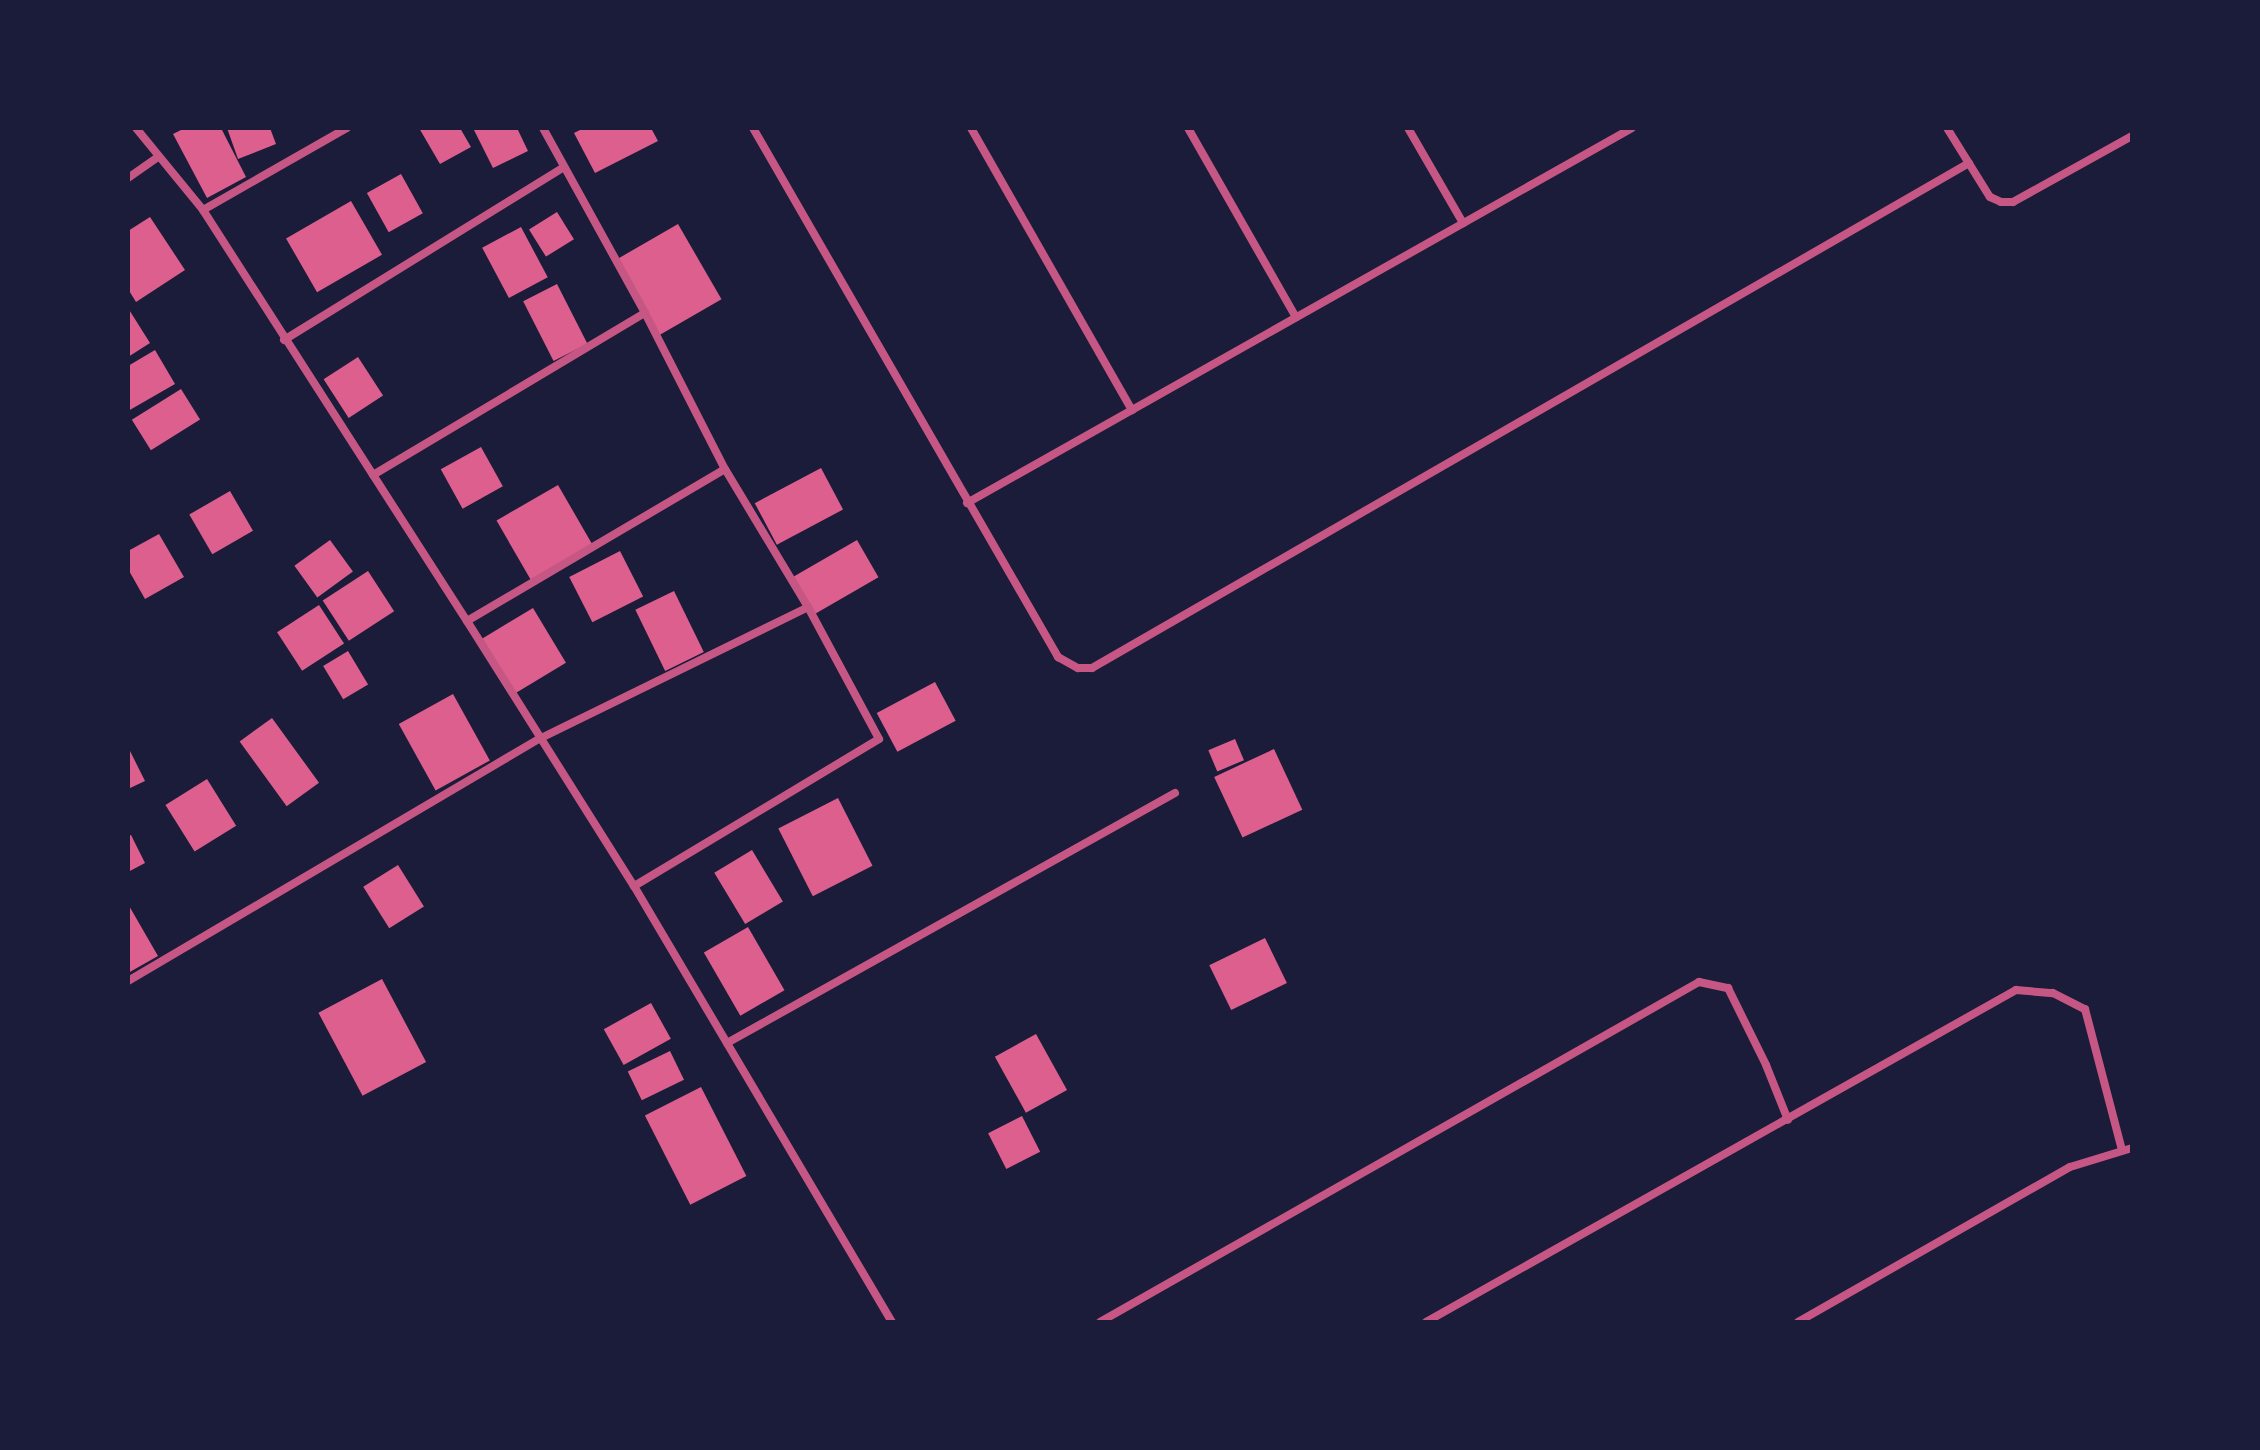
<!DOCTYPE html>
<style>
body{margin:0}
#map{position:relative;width:2260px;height:1450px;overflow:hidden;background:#1b1b3a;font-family:"PT Serif",serif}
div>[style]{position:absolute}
.building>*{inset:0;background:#dd5f8e;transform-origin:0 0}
.minor>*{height:8px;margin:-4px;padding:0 4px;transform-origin:4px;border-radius:4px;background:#c65784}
span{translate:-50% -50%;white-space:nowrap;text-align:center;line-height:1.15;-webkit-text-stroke:8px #1b1b3a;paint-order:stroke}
.frame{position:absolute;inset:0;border:130px solid #1b1b3a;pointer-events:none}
</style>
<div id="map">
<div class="building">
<div style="clip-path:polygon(185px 128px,221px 128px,246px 177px,207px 198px,173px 134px)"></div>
<div style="clip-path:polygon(227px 128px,270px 128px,276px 144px,238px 159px)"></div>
<div style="clip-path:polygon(419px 128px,460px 128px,471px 147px,440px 164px)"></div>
<div style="clip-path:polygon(473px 128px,517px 128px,528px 151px,493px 168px)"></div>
<div style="clip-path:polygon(584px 128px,651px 128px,658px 141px,595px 173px,574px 133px)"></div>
<div style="left:401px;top:174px;width:45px;height:39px;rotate:61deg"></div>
<div style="left:351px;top:201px;width:62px;height:75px;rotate:60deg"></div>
<div style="left:557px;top:212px;width:32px;height:33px;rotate:58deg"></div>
<div style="clip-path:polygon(150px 217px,185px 270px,136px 302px,128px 289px,128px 231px)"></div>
<div style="left:678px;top:224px;width:87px;height:72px;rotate:60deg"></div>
<div style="left:521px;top:227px;width:57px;height:44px;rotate:62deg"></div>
<div style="left:557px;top:284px;width:67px;height:38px;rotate:63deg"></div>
<div style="clip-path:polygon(128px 308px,150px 343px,128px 357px)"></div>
<div style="clip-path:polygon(155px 350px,175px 384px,128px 411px,128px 366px)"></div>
<div style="left:358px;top:357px;width:46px;height:41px;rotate:57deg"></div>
<div style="left:181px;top:389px;width:36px;height:58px;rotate:58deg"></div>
<div style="left:481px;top:447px;width:45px;height:46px;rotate:61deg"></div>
<div style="left:821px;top:468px;width:47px;height:75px;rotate:62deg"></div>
<div style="left:558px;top:485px;width:69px;height:71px;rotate:60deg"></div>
<div style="left:230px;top:491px;width:46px;height:47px;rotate:60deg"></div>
<div style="clip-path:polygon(159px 534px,184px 577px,145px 599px,128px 569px,128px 551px)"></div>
<div style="left:330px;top:540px;width:39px;height:44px;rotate:54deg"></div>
<div style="left:857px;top:540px;width:43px;height:73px;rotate:60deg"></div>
<div style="left:620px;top:551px;width:51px;height:57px;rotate:63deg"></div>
<div style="left:368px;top:571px;width:48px;height:54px;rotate:57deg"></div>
<div style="left:674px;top:591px;width:68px;height:43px;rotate:64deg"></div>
<div style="left:319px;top:605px;width:46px;height:50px;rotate:57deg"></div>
<div style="left:533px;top:608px;width:64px;height:59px;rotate:59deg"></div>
<div style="left:348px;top:651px;width:39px;height:29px;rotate:59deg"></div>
<div style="left:935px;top:682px;width:44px;height:66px;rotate:62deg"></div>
<div style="left:453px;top:694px;width:76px;height:62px;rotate:61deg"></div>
<div style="left:272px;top:718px;width:80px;height:40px;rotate:54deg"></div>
<div style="left:1235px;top:739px;width:23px;height:29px;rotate:67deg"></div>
<div style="clip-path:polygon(128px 747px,145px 781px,128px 789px)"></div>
<div style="left:1274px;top:749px;width:67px;height:66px;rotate:65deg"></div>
<div style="left:207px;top:779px;width:55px;height:49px;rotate:58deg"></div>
<div style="left:838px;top:798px;width:76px;height:67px;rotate:63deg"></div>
<div style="clip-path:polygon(131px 835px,145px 863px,128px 872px,128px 836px)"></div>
<div style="left:752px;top:850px;width:60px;height:44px;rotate:59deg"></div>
<div style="left:398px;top:865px;width:49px;height:41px;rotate:58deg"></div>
<div style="clip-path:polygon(128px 904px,158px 956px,128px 973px)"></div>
<div style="left:748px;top:927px;width:73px;height:51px;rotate:60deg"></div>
<div style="left:1265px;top:938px;width:50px;height:62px;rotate:64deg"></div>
<div style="left:382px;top:979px;width:94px;height:72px;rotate:62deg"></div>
<div style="left:651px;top:1003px;width:41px;height:54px;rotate:61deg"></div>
<div style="left:1036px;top:1034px;width:64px;height:47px;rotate:61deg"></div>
<div style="left:670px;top:1051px;width:32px;height:47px;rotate:64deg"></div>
<div style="left:701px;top:1087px;width:100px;height:63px;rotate:63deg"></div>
<div style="left:1022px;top:1116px;width:40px;height:38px;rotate:63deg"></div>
</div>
<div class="minor">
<div style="left:136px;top:128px;width:106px;rotate:50.7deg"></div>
<div style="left:203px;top:210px;width:488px;rotate:57.3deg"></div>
<div style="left:467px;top:621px;width:313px;rotate:57.8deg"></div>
<div style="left:634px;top:886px;width:507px;rotate:59.39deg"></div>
<div style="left:543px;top:128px;width:211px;rotate:61.1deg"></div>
<div style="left:645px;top:313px;width:175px;rotate:62.9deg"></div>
<div style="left:725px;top:469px;width:161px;rotate:59deg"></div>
<div style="left:808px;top:607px;width:150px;rotate:61.7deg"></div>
<div style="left:879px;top:739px;width:286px;rotate:149deg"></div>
<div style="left:753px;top:128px;width:611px;rotate:60.03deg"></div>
<div style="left:1058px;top:657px;width:23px;rotate:29deg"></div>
<div style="left:1078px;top:668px;width:14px"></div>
<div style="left:1092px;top:668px;width:1012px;rotate:-29.93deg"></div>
<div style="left:971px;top:128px;width:325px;rotate:60.3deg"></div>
<div style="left:1188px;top:128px;width:218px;rotate:60.3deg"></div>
<div style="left:1408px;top:128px;width:110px;rotate:59.9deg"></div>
<div style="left:1947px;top:128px;width:81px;rotate:58.1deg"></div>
<div style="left:1990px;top:197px;width:12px;rotate:24deg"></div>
<div style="left:2001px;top:202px;width:12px"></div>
<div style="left:2013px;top:202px;width:136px;rotate:-29deg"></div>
<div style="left:128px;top:178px;width:37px;rotate:-35deg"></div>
<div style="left:203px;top:210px;width:166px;rotate:-29.7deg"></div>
<div style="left:284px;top:340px;width:329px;rotate:-31.7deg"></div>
<div style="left:373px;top:475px;width:317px;rotate:-30.8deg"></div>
<div style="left:967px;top:503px;width:763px;rotate:-29.42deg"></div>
<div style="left:467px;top:621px;width:299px;rotate:-30.5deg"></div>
<div style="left:128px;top:981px;width:477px;rotate:-30.5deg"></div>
<div style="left:539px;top:739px;width:300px;rotate:-26.1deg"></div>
<div style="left:727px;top:1043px;width:513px;rotate:-29.16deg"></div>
<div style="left:1100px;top:1322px;width:689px;rotate:-29.58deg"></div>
<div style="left:1699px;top:982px;width:30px;rotate:12deg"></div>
<div style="left:1728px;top:988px;width:86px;rotate:63.7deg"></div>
<div style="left:1766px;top:1065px;width:59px;rotate:68.2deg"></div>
<div style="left:1426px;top:1322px;width:677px;rotate:-29.37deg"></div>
<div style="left:2016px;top:990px;width:37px;rotate:5deg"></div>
<div style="left:2053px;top:993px;width:36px;rotate:27deg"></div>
<div style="left:2085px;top:1009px;width:146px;rotate:75.3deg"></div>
<div style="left:1798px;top:1322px;width:313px;rotate:-29.7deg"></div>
<div style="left:2070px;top:1167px;width:65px;rotate:-17deg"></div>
</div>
<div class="frame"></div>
</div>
